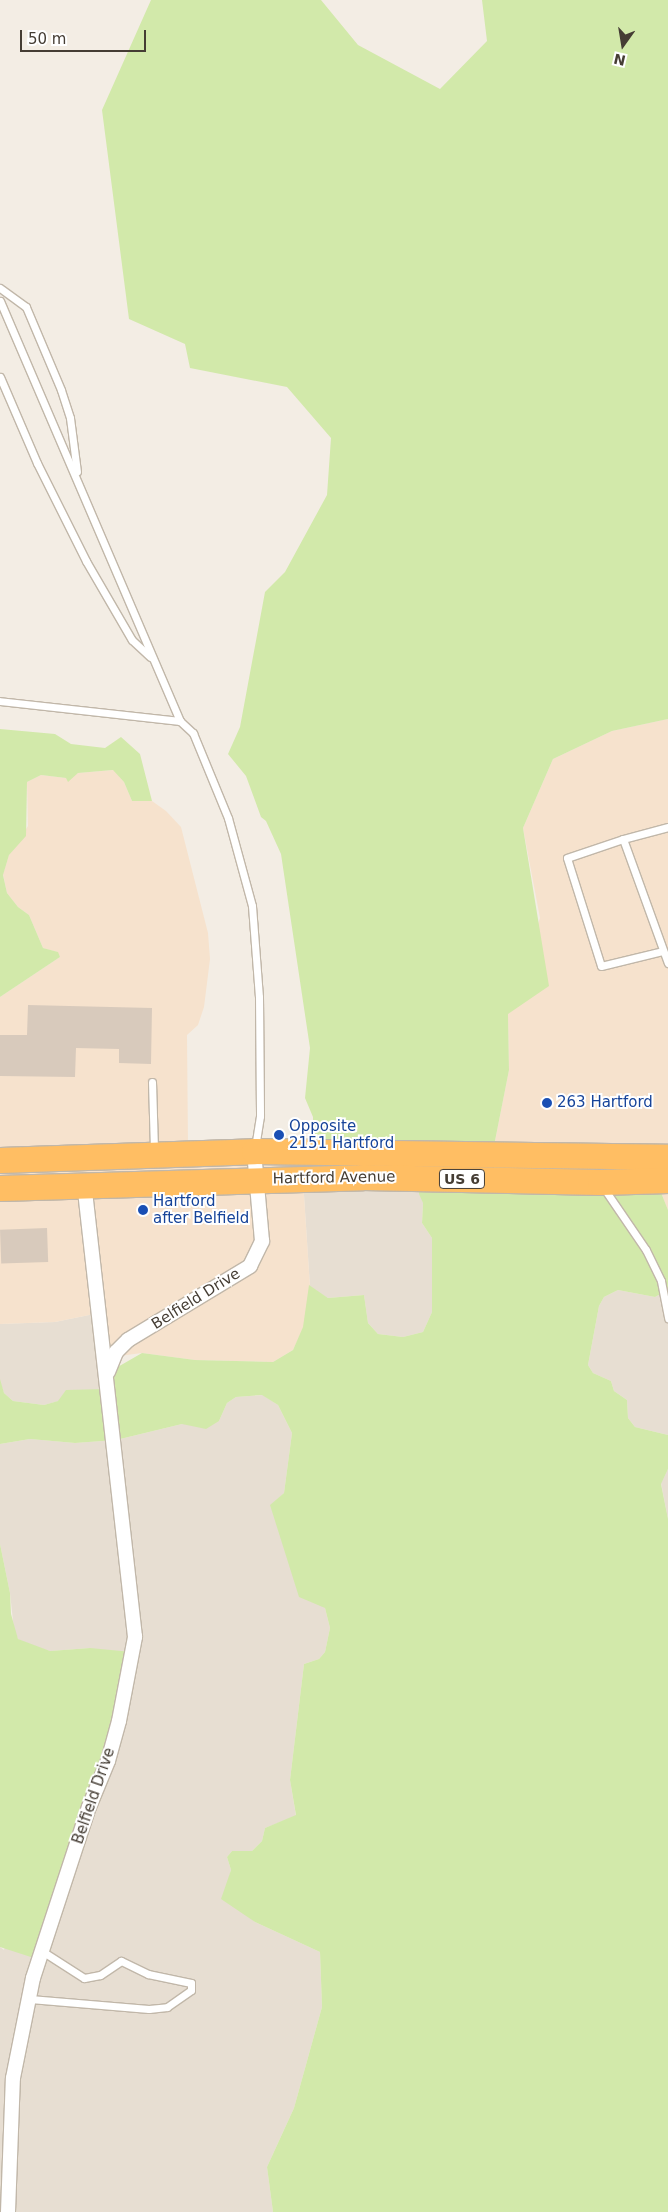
<!DOCTYPE html>
<style>
body{margin:0}
#map{position:relative;width:668px;height:2212px;overflow:hidden;background:#f3ede4;font-family:"DejaVu Sans",sans-serif}
div>[style]{position:absolute}
.residential>*{inset:0;background:#e7ded2}
.commercial>*{inset:0;background:#f6e2cd}
.green>*{inset:0;background:#d2e9aa}
.building>*{inset:0;background:#d8cabc;transform-origin:0 0}
.roads{filter:drop-shadow(1px 0 #c1b7a9) drop-shadow(-1px 0 #c1b7a9) drop-shadow(0 1px #c1b7a9) drop-shadow(0 -1px #c1b7a9)}
.lane>*{height:7px;margin:-3.5px;padding:0 3.5px;transform-origin:3.5px;border-radius:3.5px;background:#fff}
.street>*{height:14px;margin:-7px;padding:0 7px;transform-origin:7px;border-radius:7px;background:#fff}
.highway>*{height:25px;margin:-12.5px;padding:0 12.5px;transform-origin:12.5px;border-radius:12.5px;background:#ffbe63}
.dots>*{width:14px;height:14px;translate:-50% -50%;box-sizing:border-box;border:2px solid #fff;border-radius:50%}
span{translate:-50% -50%;white-space:nowrap;text-align:center;line-height:1.15;-webkit-text-stroke:4px #fff;paint-order:stroke}
.shield-label span{padding:1px 4px;background:#fff;border:1px solid;border-radius:4px;-webkit-text-stroke-width:0}
.shield-label{font-size:14px;color:#453d34;font-weight:700}
.transit-label{font-size:15px;color:#164399}
.left{translate:0 -50%;text-align:left}
.street-label{font-size:15px;color:#453d34}
.north{position:absolute;left:598px;top:20px;width:50px;height:50px;-webkit-text-stroke:4px #fff;paint-order:stroke;rotate:193deg;font-size:14px;font-weight:700;line-height:20px;text-align:center;color:#453d34}
.north::after{content:'';display:block;margin:auto;width:18px;height:22px;background:#453d34;clip-path:polygon(50% 0,100% 100%,50% 72%,0 100%)}
.scale{position:absolute;left:20px;top:30px;width:126px;height:22px;box-sizing:border-box;border:2px solid #453d34;border-top:0;padding-left:6px;font-size:15px;line-height:18px;white-space:nowrap;color:#453d34;-webkit-text-stroke:4px #fff;paint-order:stroke}
</style>
<div id="map">
<div class="residential">
<div style="clip-path:polygon(417px 1164px,423px 1203px,422px 1223px,432px 1238px,432px 1312px,423px 1332px,403px 1337px,378px 1334px,368px 1323px,364px 1295px,328px 1298px,310px 1287px,302px 1165px)"></div>
<div style="clip-path:polygon(618px 1290px,655px 1297px,668px 1290px,668px 1435px,635px 1427px,628px 1418px,627px 1400px,614px 1391px,611px 1381px,593px 1373px,588px 1365px,599px 1306px,604px 1297px)"></div>
<div style="clip-path:polygon(94px 1314px,103px 1389px,44px 1405px,13px 1401px,4px 1393px,0 1382px,0 1324px,55px 1322px)"></div>
<div style="clip-path:polygon(263px 1395px,278px 1405px,292px 1433px,284px 1493px,271px 1505px,285px 1548px,325px 1608px,330px 1628px,325px 1652px,319px 1659px,304px 1664px,290px 1780px,296px 1816px,265px 1828px,262px 1841px,252px 1851px,232px 1851px,227px 1857px,231px 1870px,224px 1896px,255px 1922px,320px 1952px,322px 2007px,294px 2108px,267px 2167px,273px 2212px,6px 2212px,0 2208px,0 1947px,4px 1950px,90px 1648px,50px 1651px,32px 1647px,18px 1639px,14px 1630px,10px 1593px,0 1544px,0 1444px,30px 1439px,75px 1443px,116px 1440px,182px 1424px,219px 1421px,227px 1403px,236px 1397px)"></div>
<div style="clip-path:polygon(668px 1469px,668px 1519px,661px 1483px)"></div>
</div>
<div class="commercial">
<div style="clip-path:polygon(668px 719px,668px 1210px,652px 1170px,491px 1161px,509px 1070px,508px 1014px,540px 918px,523px 828px,553px 759px,612px 731px)"></div>
<div style="clip-path:polygon(114px 770px,124px 782px,132px 801px,152px 801px,166px 811px,181px 827px,208px 933px,210px 959px,204px 1007px,198px 1025px,187px 1035px,188px 1146px,194px 1167px,302px 1165px,310px 1287px,304px 1327px,293px 1350px,273px 1362px,195px 1360px,142px 1353px,104px 1358px,94px 1314px,55px 1322px,0 1324px,0 997px,60px 957px,57px 952px,43px 948px,29px 915px,18px 907px,7px 893px,3px 874px,9px 855px,28px 826px,27px 782px,41px 775px,66px 778px,78px 773px)"></div>
</div>
<div class="green">
<div style="clip-path:polygon(151px 0,321px 0,358px 45px,440px 89px,487px 41px,482px 0,668px 0,668px 719px,612px 731px,553px 759px,523px 828px,549px 986px,508px 1014px,509px 1070px,491px 1161px,652px 1170px,668px 1210px,668px 1290px,655px 1297px,618px 1290px,604px 1297px,599px 1306px,588px 1365px,593px 1373px,611px 1381px,614px 1391px,627px 1400px,628px 1418px,635px 1427px,668px 1435px,668px 1469px,661px 1484px,668px 1519px,668px 2212px,273px 2212px,267px 2167px,294px 2108px,322px 2007px,320px 1952px,255px 1922px,221px 1899px,231px 1870px,227px 1857px,232px 1851px,252px 1851px,262px 1841px,265px 1828px,296px 1815px,290px 1780px,304px 1664px,319px 1659px,325px 1652px,330px 1628px,325px 1608px,299px 1597px,270px 1505px,284px 1493px,292px 1433px,278px 1405px,262px 1395px,236px 1397px,227px 1403px,219px 1421px,206px 1429px,182px 1424px,116px 1440px,75px 1443px,30px 1439px,0 1444px,0 1379px,4px 1393px,13px 1401px,44px 1405px,58px 1401px,66px 1390px,104px 1389px,116px 1368px,142px 1353px,195px 1360px,273px 1362px,293px 1350px,303px 1327px,309px 1285px,328px 1298px,364px 1295px,368px 1323px,378px 1334px,403px 1337px,423px 1332px,432px 1312px,432px 1238px,422px 1223px,423px 1203px,419px 1194px,417px 1164px,322px 1164px,313px 1136px,313px 1117px,305px 1098px,310px 1048px,281px 854px,266px 821px,261px 817px,246px 776px,228px 754px,240px 727px,265px 592px,285px 572px,327px 495px,331px 438px,287px 387px,190px 368px,185px 344px,129px 319px,102px 110px)"></div>
<div style="clip-path:polygon(0 729px,55px 734px,71px 744px,105px 748px,121px 737px,140px 754px,152px 801px,132px 801px,124px 782px,113px 770px,78px 773px,68px 782px,66px 778px,41px 775px,27px 782px,26px 836px,9px 855px,3px 875px,7px 893px,18px 907px,29px 915px,43px 948px,58px 952px,60px 957px,0 997px)"></div>
<div style="clip-path:polygon(0 1544px,10px 1593px,11px 1614px,18px 1639px,50px 1651px,90px 1648px,132px 1652px,115px 1717px,37px 1959px,0 1947px)"></div>
</div>
<div class="building">
<div style="clip-path:polygon(28px 1005px,152px 1008px,151px 1064px,119px 1063px,119px 1049px,76px 1048px,75px 1077px,0 1076px,0 1035px,27px 1035px)"></div>
<div style="left:47px;top:1228px;width:34px;height:47px;rotate:88deg"></div>
</div>
<div class="roads">
<div class="lane">
<div style="left:0;top:288px;width:32px;rotate:36deg"></div>
<div style="left:26px;top:307px;width:90px;rotate:67.1deg"></div>
<div style="left:61px;top:390px;width:29px;rotate:72deg"></div>
<div style="left:70px;top:418px;width:54px;rotate:82.6deg"></div>
<div style="left:0;top:301px;width:457px;rotate:66.8deg"></div>
<div style="left:180px;top:721px;width:181px;rotate:-173.7deg"></div>
<div style="left:0;top:377px;width:94px;rotate:66.7deg"></div>
<div style="left:37px;top:463px;width:110px;rotate:63.4deg"></div>
<div style="left:86px;top:561px;width:91px;rotate:59.8deg"></div>
<div style="left:132px;top:640px;width:25px;rotate:43deg"></div>
<div style="left:180px;top:721px;width:18px;rotate:43deg"></div>
<div style="left:193px;top:733px;width:92px;rotate:67.6deg"></div>
<div style="left:228px;top:818px;width:91px;rotate:74.7deg"></div>
<div style="left:252px;top:906px;width:91px;rotate:85.6deg"></div>
<div style="left:259px;top:997px;width:119px;rotate:89.5deg"></div>
<div style="left:260px;top:1116px;width:30px;rotate:99deg"></div>
<div style="left:668px;top:827px;width:47px;rotate:165.1deg"></div>
<div style="left:623px;top:839px;width:132px;rotate:70.1deg"></div>
<div style="left:623px;top:839px;width:59px;rotate:161.3deg"></div>
<div style="left:567px;top:858px;width:113px;rotate:72.5deg"></div>
<div style="left:601px;top:966px;width:64px;rotate:-13.6deg"></div>
<div style="left:152px;top:1082px;width:69px;rotate:88.3deg"></div>
<div style="left:603px;top:1187px;width:76px;rotate:55.7deg"></div>
<div style="left:646px;top:1250px;width:34px;rotate:64deg"></div>
<div style="left:661px;top:1281px;width:38px;rotate:79deg"></div>
<div style="left:30px;top:1999px;width:119px;rotate:4.8deg"></div>
<div style="left:149px;top:2009px;width:18px;rotate:-6deg"></div>
<div style="left:167px;top:2007px;width:29px;rotate:-35deg"></div>
<div style="left:191px;top:1990px;width:7px;rotate:-90deg"></div>
<div style="left:191px;top:1983px;width:44px;rotate:-168.2deg"></div>
<div style="left:148px;top:1974px;width:30px;rotate:-154deg"></div>
<div style="left:121px;top:1961px;width:25px;rotate:146deg"></div>
<div style="left:100px;top:1975px;width:16px;rotate:169deg"></div>
<div style="left:84px;top:1978px;width:50px;rotate:-147.3deg"></div>
</div>
<div class="street">
<div style="left:108px;top:1372px;width:22px;rotate:-68deg"></div>
<div style="left:116px;top:1352px;width:17px;rotate:-45deg"></div>
<div style="left:128px;top:1340px;width:143px;rotate:-31.2deg"></div>
<div style="left:250px;top:1266px;width:28px;rotate:-64deg"></div>
<div style="left:262px;top:1241px;width:90px;rotate:-95.1deg"></div>
<div style="left:8px;top:2212px;width:134px;rotate:-87.9deg"></div>
<div style="left:13px;top:2078px;width:102px;rotate:-78.7deg"></div>
<div style="left:33px;top:1978px;width:180px;rotate:-71.9deg"></div>
<div style="left:89px;top:1807px;width:50px;rotate:-67.6deg"></div>
<div style="left:108px;top:1761px;width:41px;rotate:-74.6deg"></div>
<div style="left:119px;top:1721px;width:86px;rotate:-79.2deg"></div>
<div style="left:135px;top:1637px;width:456px;rotate:-96.4deg"></div>
</div>
<div class="highway">
<div style="left:0;top:1160px;width:254px;rotate:-2deg"></div>
<div style="left:254px;top:1151px;width:414px;rotate:0.8deg"></div>
<div style="left:0;top:1188px;width:363px;rotate:-1.7deg"></div>
<div style="left:363px;top:1177px;width:237px;rotate:1.2deg"></div>
<div style="left:600px;top:1182px;width:68px;rotate:-1.7deg"></div>
</div>
</div>
<div class="dots">
<div style="left:547px;top:1103px;background:#1a4fb4"></div>
<div style="left:279px;top:1135px;background:#1a4fb4"></div>
<div style="left:143px;top:1210px;background:#1a4fb4"></div>
</div>
<div class="shield-label">
<span style="left:462px;top:1179px">US 6</span>
</div>
<div class="transit-label">
<span class="left" style="left:557px;top:1103px">263 Hartford</span>
<span class="left" style="left:289px;top:1135px">Opposite<br>2151 Hartford</span>
<span class="left" style="left:153px;top:1210px">Hartford<br>after Belfield</span>
</div>
<div class="street-label">
<span style="left:334px;top:1178px;rotate:-1deg">Hartford Avenue</span>
<span style="left:196px;top:1299px;rotate:-32deg">Belfield Drive</span>
<span style="left:94px;top:1796px;rotate:-71deg">Belfield Drive</span>
</div>
<div class="north">N</div>
<div class="scale">50 m</div>
</div>
